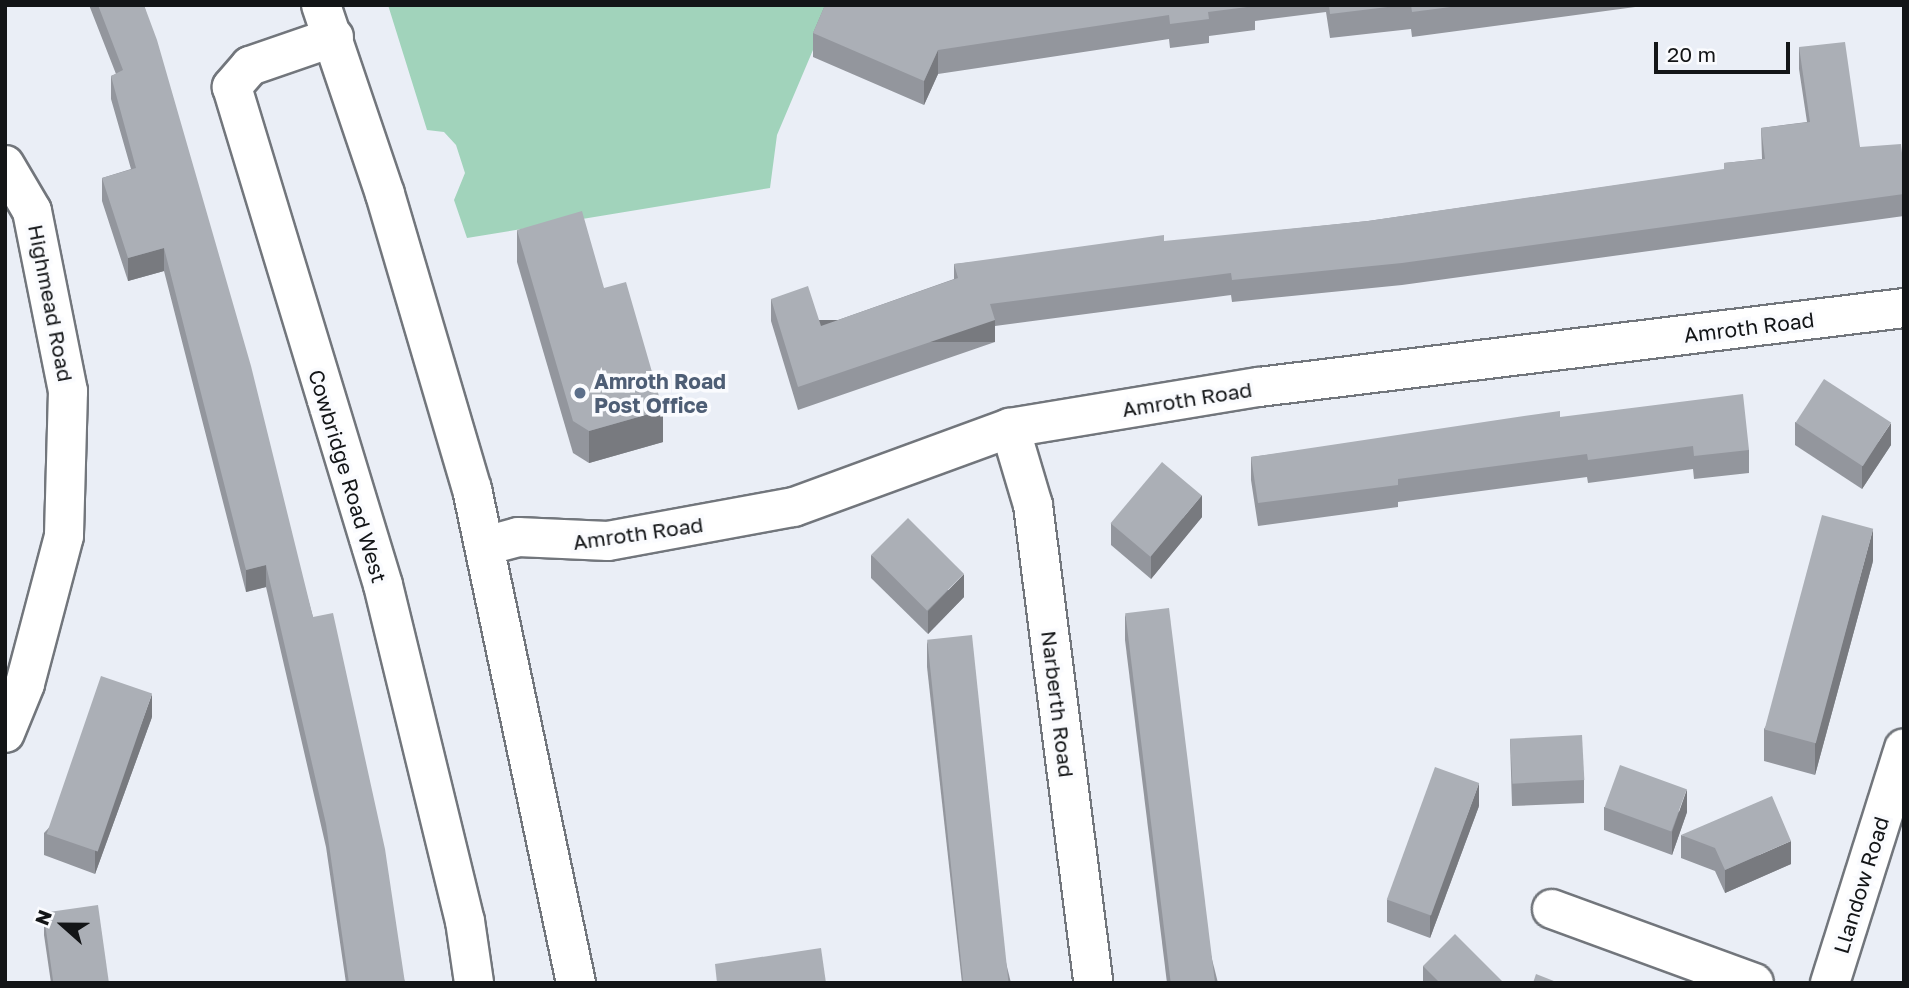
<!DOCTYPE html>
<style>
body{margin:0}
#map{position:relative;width:1909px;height:988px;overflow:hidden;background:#eaeef6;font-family:"Golos Text",sans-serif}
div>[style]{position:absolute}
.green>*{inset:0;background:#a1d3bb}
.roads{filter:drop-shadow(2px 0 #72767c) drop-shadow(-2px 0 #72767c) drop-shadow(0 2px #72767c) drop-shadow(0 -2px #72767c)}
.street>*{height:38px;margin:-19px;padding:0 19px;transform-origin:19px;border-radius:19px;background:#fff}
.highway>*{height:38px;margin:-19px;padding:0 19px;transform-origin:19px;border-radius:19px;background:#fff}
.wall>*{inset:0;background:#93969d}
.shaded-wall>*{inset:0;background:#787a7f;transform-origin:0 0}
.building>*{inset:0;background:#abafb6;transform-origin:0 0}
.dots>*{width:19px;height:19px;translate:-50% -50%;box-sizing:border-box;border:4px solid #fafbfe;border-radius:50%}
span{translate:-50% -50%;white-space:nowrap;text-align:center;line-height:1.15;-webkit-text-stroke:7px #fafbfe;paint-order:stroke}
.street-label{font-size:21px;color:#131517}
.service-label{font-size:21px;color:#4e5e75;font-weight:700}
.left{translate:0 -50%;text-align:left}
.frame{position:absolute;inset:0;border:7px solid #131517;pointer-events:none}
.north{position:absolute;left:28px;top:890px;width:70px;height:70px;-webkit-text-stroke:5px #fafbfe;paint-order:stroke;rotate:291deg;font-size:19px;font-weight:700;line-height:28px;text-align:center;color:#131517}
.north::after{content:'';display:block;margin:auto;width:24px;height:32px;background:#131517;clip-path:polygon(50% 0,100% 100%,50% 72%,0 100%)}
.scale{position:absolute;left:1654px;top:42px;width:136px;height:32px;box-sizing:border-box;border:4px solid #131517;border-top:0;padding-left:9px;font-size:21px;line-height:24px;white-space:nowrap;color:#131517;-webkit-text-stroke:5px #fafbfe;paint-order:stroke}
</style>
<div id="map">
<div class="green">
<div style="clip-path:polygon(388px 5px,832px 5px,777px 135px,770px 188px,467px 238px,454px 200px,465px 173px,456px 145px,444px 132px,427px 130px)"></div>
</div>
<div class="roads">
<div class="street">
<div style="left:334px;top:37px;width:89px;rotate:161deg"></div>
<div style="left:250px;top:66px;width:28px;rotate:131deg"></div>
<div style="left:232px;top:87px;width:520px;rotate:73.13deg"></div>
<div style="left:383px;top:585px;width:346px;rotate:76.3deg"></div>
<div style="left:465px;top:921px;width:63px;rotate:81.7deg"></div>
<div style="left:5px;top:165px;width:53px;rotate:59.6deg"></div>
<div style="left:32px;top:211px;width:184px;rotate:78.7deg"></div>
<div style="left:68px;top:391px;width:145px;rotate:91.6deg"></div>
<div style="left:64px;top:536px;width:153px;rotate:104.8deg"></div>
<div style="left:25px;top:684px;width:53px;rotate:112.2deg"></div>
<div style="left:1010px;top:428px;width:80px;rotate:73.4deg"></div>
<div style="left:1033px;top:505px;width:482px;rotate:82.8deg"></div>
<div style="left:485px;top:546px;width:34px;rotate:-15deg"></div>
<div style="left:518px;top:537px;width:90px;rotate:2.5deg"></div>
<div style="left:608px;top:541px;width:189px;rotate:-10.4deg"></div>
<div style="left:794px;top:507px;width:230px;rotate:-20.1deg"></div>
<div style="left:1010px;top:428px;width:252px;rotate:-9.4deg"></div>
<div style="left:1259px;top:387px;width:650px;rotate:-6.98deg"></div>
<div style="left:1552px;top:909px;width:215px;rotate:20.1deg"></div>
<div style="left:1830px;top:983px;width:246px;rotate:-72.5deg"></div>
</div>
<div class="highway">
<div style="left:321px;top:5px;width:200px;rotate:71.3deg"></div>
<div style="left:385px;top:194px;width:308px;rotate:73.6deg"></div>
<div style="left:472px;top:489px;width:505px;rotate:78.11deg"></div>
</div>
</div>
<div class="wall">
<div style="clip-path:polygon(89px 5px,144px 5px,313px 617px,405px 983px,346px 983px,326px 847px,266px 587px,246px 592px,164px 271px,128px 281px,102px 201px,102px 178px,131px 169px,111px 99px,111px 76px,116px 74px)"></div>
<div style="clip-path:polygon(825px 5px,1650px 5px,1412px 37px,1411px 29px,1330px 38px,1326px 12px,1255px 21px,1255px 30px,1209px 36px,1209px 43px,1170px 48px,1169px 39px,938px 74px,924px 105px,813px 57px,813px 33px)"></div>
<div style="clip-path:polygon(1799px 47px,1860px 147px,1904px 171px,1904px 216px,1402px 285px,1232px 302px,1231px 295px,995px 326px,995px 342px,798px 410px,771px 321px,771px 299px,821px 326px,954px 279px,954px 264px,1368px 221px,1724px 170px,1724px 163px,1762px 159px,1761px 128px,1807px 122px,1799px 69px)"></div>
<div style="clip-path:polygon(517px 230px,604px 288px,663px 442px,589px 463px,573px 453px,517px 262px)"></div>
<div style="clip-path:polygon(1560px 417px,1749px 450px,1749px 473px,1694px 479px,1693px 469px,1588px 483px,1587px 477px,1398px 502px,1398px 507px,1258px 526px,1251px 480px,1251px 457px)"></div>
<div style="clip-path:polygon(1795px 422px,1891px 445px,1862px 489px,1795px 445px)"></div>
<div style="clip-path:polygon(1202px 517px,1151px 579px,1111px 545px,1111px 523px)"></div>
<div style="clip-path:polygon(871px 555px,964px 597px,928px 634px,871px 578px)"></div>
<div style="clip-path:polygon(1873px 561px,1815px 775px,1764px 761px,1764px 729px)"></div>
<div style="clip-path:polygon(1125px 613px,1218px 983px,1167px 983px,1125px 640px)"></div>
<div style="clip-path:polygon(927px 640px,1011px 983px,962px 983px,927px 667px)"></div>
<div style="clip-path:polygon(152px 717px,95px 874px,44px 855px,44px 833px)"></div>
<div style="clip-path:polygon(1510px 739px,1584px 780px,1584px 803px,1512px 806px)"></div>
<div style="clip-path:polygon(1479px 806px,1430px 938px,1387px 922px,1387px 900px)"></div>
<div style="clip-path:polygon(1604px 807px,1687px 812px,1672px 855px,1604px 830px)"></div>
<div style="clip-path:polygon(1681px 835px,1791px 864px,1725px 893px,1715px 871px,1681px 858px)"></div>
<div style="clip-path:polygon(44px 913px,109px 983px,51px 983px,44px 935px)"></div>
<div style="clip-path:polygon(1423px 966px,1504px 983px,1423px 983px)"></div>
</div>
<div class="shaded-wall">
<div style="clip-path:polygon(938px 50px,938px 74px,924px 105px,924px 81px)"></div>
<div style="clip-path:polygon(164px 248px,164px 271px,128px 281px,128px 258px)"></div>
<div style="left:995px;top:320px;width:22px;height:208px;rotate:90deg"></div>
<div style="clip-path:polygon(663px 410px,663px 442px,589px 463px,589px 431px)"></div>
<div style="clip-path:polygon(1891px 423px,1891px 445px,1862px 489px,1862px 466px)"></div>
<div style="clip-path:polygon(1202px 495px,1202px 517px,1151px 579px,1151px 556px)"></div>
<div style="clip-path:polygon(1873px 529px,1873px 561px,1815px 775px,1815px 744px)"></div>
<div style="clip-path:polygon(266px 565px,266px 587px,246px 592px,246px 570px)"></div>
<div style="clip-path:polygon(964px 574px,964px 597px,928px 634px,928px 611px)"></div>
<div style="clip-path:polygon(152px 694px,152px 717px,95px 874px,95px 851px)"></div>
<div style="clip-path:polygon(1479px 783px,1479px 806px,1430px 938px,1430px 915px)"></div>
<div style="clip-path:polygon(1687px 789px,1687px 812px,1672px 855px,1672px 832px)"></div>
<div style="clip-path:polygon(1791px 841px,1791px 864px,1725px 893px,1725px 870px)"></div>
</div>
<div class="building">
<div style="clip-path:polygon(98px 5px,144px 5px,157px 40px,251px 366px,313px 617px,333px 613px,385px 849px,405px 983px,349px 983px,326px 824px,266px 565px,246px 570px,164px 248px,128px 258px,102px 178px,136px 168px,111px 76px,123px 70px)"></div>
<div style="clip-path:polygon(825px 5px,1255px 5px,1255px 6px,1208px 12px,1209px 19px,1170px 24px,1169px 15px,938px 50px,924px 81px,813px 33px)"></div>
<div style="clip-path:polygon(1329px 5px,1404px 5px,1330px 14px)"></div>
<div style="clip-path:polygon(1411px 5px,1466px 5px,1412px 12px)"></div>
<div style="clip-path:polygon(1845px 42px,1860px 147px,1901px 144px,1904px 171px,1904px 194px,1402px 263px,1232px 280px,1231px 273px,990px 304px,995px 320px,798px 387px,771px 299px,808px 286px,821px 326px,958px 278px,954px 264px,1164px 235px,1164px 241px,1368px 221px,1724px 169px,1724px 163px,1765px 159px,1761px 128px,1810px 122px,1799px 47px)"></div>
<div style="clip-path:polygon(582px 211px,604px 288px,626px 282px,663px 410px,589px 431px,573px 421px,517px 230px)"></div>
<div style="left:1824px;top:379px;width:80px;height:52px;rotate:33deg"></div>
<div style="clip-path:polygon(1743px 394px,1749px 450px,1694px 456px,1693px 446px,1588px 460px,1587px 454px,1398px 479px,1398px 485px,1258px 503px,1251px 457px,1524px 416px,1560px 411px,1560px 417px)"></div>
<div style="left:1162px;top:462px;width:52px;height:80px;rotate:40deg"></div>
<div style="left:1822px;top:515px;width:53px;height:222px;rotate:15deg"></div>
<div style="left:908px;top:518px;width:79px;height:52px;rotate:45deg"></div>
<div style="left:1169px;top:608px;width:378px;height:44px;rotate:83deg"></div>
<div style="left:972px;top:635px;width:350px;height:45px;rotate:84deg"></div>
<div style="left:101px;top:676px;width:54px;height:167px;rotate:19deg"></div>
<div style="left:1582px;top:735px;width:45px;height:72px;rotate:87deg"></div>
<div style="left:1620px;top:765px;width:71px;height:45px;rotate:20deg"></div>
<div style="left:1435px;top:767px;width:47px;height:141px;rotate:20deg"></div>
<div style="clip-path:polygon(1772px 796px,1791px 841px,1725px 870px,1715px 848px,1681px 835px)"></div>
<div style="left:98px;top:905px;width:79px;height:55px;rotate:82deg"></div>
<div style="clip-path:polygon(1455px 934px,1504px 983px,1440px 983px,1423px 966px)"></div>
<div style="clip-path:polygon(821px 948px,826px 983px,717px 983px,715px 964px)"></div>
<div style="clip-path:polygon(1536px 974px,1559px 983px,1533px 983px)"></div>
</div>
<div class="dots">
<div style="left:580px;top:393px;background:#5c6f8a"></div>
</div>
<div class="street-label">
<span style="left:51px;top:303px;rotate:79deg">Highmead Road</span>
<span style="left:1749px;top:327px;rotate:-7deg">Amroth Road</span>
<span style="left:1187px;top:399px;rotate:-9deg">Amroth Road</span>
<span style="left:348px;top:476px;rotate:73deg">Cowbridge Road West</span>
<span style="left:638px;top:533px;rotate:-8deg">Amroth Road</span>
<span style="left:1058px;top:704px;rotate:83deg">Narberth Road</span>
<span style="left:1861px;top:885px;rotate:-73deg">Llandow Road</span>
</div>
<div class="service-label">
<span class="left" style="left:594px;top:393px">Amroth Road<br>Post Office</span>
</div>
<div class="frame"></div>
<div class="north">N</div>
<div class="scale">20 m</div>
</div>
